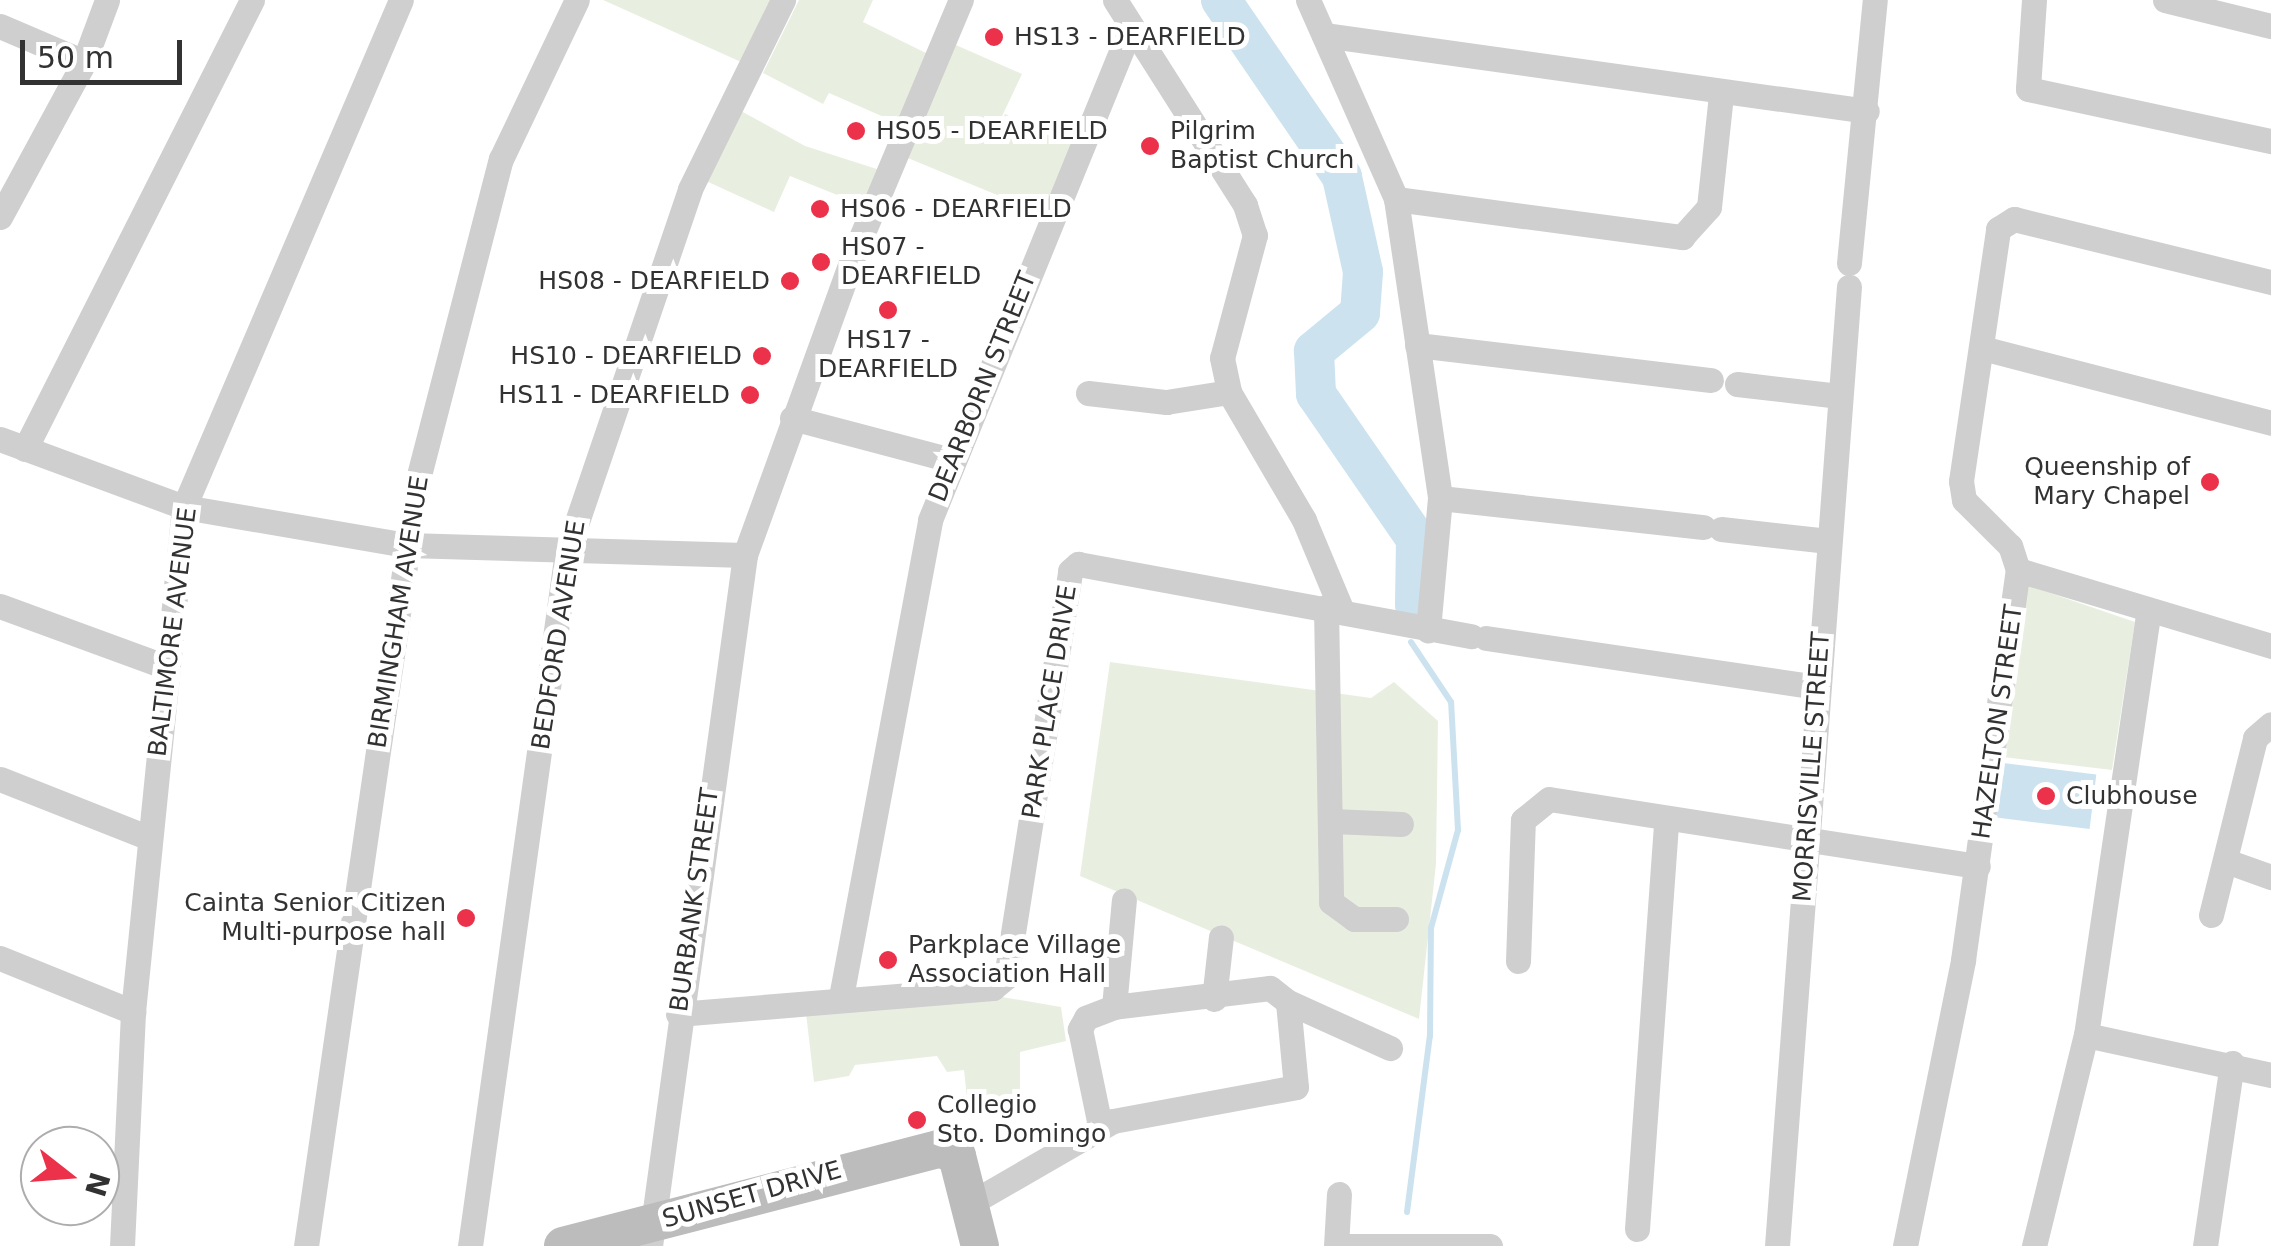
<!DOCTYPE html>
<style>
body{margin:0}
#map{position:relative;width:2271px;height:1246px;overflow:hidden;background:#fff;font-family:"DejaVu Sans",sans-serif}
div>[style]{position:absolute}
.green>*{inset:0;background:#e9efe0}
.water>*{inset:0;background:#cce3ef;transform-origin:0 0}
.stream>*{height:6px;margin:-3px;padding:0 3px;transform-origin:3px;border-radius:3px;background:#cce3ef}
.river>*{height:40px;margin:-20px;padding:0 20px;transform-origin:20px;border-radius:20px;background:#cce3ef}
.street>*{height:25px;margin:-12.5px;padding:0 12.5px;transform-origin:12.5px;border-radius:12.5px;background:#cfcfcf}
.secondary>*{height:38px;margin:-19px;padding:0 19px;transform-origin:19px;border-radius:19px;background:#bcbcbc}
.dots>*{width:28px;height:28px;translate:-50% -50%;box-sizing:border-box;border:5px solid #fff;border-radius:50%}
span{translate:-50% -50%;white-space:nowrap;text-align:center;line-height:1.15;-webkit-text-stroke:10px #fff;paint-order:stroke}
.poi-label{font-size:25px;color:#323232}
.left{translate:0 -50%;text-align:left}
.right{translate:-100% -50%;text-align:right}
.street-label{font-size:25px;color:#323232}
.north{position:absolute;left:20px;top:1126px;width:100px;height:100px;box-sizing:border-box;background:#fff;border:2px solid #adadad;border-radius:50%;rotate:107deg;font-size:28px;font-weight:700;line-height:40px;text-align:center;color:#323232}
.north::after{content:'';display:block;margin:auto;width:35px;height:45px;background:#ec314a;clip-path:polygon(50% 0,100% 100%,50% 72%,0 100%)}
.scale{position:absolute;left:20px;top:40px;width:162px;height:45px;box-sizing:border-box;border:5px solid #323232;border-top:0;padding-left:12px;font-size:30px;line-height:35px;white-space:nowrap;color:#323232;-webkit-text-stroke:8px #fff;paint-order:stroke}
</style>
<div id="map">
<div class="green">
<div style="clip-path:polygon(603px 0,779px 0,750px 66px)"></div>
<div style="clip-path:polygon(799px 0,873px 0,863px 22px,930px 55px,902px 125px,829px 93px,823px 104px,763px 73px)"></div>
<div style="clip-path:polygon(949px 42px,1022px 74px,995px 131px,1005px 114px,1077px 142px,1045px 215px,903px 156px)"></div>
<div style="clip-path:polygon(741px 111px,805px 146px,883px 171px,867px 207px,790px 176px,774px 212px,706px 181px)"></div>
<div style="clip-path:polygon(2027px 585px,2135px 622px,2112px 770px,2003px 757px)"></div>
<div style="clip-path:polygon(1110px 662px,1371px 698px,1394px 682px,1438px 721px,1436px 864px,1419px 1019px,1080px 876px)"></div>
<div style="clip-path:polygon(1002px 997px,1061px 1007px,1066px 1041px,1020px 1052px,1020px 1099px,968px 1107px,964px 1070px,947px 1072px,937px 1056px,855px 1065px,849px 1076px,814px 1082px,806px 1013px)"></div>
</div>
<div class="water">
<div style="left:2003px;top:763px;width:94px;height:55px;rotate:7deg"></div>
</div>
<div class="stream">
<div style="left:1407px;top:1212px;width:177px;rotate:-82.6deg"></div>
<div style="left:1430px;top:1036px;width:108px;rotate:-89.5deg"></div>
<div style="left:1431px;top:928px;width:102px;rotate:-74.6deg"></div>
<div style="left:1458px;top:830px;width:128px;rotate:-93.1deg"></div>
<div style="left:1451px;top:702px;width:72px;rotate:-123.7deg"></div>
</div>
<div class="river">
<div style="left:1221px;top:0;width:214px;rotate:55.6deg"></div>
<div style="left:1342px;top:177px;width:97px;rotate:77.5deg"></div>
<div style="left:1363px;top:272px;width:41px;rotate:94.2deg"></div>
<div style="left:1360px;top:313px;width:60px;rotate:140.4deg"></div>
<div style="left:1314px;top:351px;width:43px;rotate:87.3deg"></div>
<div style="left:1316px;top:394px;width:176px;rotate:55.4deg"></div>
<div style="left:1416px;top:539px;width:66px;rotate:90.9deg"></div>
</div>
<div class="street">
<div style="left:1115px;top:0;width:243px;rotate:57.6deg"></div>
<div style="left:1245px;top:205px;width:32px;rotate:72deg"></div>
<div style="left:1255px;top:235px;width:127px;rotate:105deg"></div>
<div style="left:1222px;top:358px;width:35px;rotate:78deg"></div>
<div style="left:1229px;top:392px;width:148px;rotate:59.6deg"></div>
<div style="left:1304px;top:520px;width:99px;rotate:67.3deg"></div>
<div style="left:1308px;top:0;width:218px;rotate:66.1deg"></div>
<div style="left:1396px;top:199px;width:302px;rotate:81.6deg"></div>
<div style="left:1440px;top:498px;width:133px;rotate:95.2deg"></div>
<div style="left:2034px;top:0;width:89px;rotate:93.9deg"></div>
<div style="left:2028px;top:89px;width:249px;rotate:12.1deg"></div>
<div style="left:2165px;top:0;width:109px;rotate:13.8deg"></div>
<div style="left:0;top:26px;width:91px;rotate:23.2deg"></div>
<div style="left:1324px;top:35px;width:548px;rotate:7.97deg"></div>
<div style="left:1396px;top:199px;width:289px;rotate:7.6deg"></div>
<div style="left:1682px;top:237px;width:40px;rotate:-48deg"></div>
<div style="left:1709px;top:207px;width:114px;rotate:-83.9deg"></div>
<div style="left:0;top:217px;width:176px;rotate:-61.5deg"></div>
<div style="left:84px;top:62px;width:66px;rotate:-69.6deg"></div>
<div style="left:1849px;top:263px;width:264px;rotate:-84.4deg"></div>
<div style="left:1417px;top:345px;width:296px;rotate:6.8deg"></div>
<div style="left:1982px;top:348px;width:299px;rotate:14.5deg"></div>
<div style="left:1737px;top:384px;width:103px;rotate:6.7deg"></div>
<div style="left:1088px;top:393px;width:79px;rotate:6.6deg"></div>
<div style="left:1166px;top:402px;width:64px;rotate:-9deg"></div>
<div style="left:792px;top:418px;width:164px;rotate:14.8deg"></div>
<div style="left:0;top:439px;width:196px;rotate:20.3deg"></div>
<div style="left:184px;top:507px;width:226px;rotate:9.7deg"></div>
<div style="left:407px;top:545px;width:338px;rotate:1.7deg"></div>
<div style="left:25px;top:449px;width:503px;rotate:-63.18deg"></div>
<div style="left:1440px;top:498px;width:265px;rotate:6.3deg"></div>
<div style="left:1721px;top:529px;width:108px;rotate:6.4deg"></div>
<div style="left:2018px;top:570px;width:264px;rotate:16.7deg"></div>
<div style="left:0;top:606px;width:178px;rotate:20.1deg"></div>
<div style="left:1326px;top:607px;width:295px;rotate:89deg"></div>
<div style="left:1331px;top:902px;width:29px;rotate:36deg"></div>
<div style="left:1354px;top:919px;width:42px"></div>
<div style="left:1486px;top:638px;width:336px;rotate:8.4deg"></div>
<div style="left:0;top:779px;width:161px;rotate:21.5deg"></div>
<div style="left:1333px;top:821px;width:68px;rotate:2.5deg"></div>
<div style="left:2229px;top:862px;width:45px;rotate:19.7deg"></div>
<div style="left:2211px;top:915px;width:182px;rotate:-76deg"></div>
<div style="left:2255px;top:738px;width:21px;rotate:-41deg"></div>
<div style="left:0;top:958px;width:144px;rotate:22.1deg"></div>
<div style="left:1518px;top:961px;width:141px;rotate:-88deg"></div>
<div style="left:1523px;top:820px;width:33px;rotate:-39deg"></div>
<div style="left:1549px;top:799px;width:434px;rotate:8.9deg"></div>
<div style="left:841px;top:997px;width:485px;rotate:-79.4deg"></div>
<div style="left:930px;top:520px;width:532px;rotate:-67.82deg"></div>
<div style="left:1214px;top:999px;width:62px;rotate:-83.6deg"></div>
<div style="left:1288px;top:1002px;width:112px;rotate:24.3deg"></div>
<div style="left:1114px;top:1007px;width:107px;rotate:-84.7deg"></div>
<div style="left:678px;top:1014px;width:316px;rotate:-4.7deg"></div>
<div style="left:993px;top:988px;width:17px;rotate:-40deg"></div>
<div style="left:1006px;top:977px;width:411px;rotate:-81deg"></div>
<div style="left:1070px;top:571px;width:11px;rotate:-41deg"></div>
<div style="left:1078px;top:564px;width:400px;rotate:10.4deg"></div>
<div style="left:2086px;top:1035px;width:189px;rotate:12.2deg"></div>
<div style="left:971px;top:1203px;width:164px;rotate:-30deg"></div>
<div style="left:1113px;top:1121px;width:186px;rotate:-10.5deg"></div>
<div style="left:1296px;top:1087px;width:85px;rotate:-95.4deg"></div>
<div style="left:1288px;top:1002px;width:23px;rotate:-142deg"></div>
<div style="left:1270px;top:988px;width:157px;rotate:173.1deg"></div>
<div style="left:1114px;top:1007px;width:30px;rotate:159deg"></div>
<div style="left:1086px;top:1018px;width:13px;rotate:119deg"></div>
<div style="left:1080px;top:1029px;width:99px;rotate:78.3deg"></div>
<div style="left:1637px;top:1229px;width:408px;rotate:-85.9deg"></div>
<div style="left:122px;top:1246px;width:234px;rotate:-87.3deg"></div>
<div style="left:133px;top:1012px;width:508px;rotate:-84.23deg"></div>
<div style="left:184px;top:507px;width:551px;rotate:-66.83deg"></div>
<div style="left:306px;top:1246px;width:771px;rotate:-81.72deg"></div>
<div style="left:417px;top:483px;width:335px;rotate:-75.5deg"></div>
<div style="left:501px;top:159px;width:176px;rotate:-64.5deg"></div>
<div style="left:470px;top:1246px;width:702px;rotate:-82.05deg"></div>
<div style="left:567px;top:551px;width:382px;rotate:-71.2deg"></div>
<div style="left:690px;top:189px;width:211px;rotate:-63.8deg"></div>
<div style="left:650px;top:1246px;width:697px;rotate:-82.17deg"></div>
<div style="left:745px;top:555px;width:320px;rotate:-70.1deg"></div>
<div style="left:854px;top:254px;width:276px;rotate:-67.2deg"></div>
<div style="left:1336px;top:1246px;width:52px;rotate:-86.7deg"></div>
<div style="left:1337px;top:1246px;width:153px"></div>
<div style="left:1777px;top:1246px;width:962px;rotate:-85.71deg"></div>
<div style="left:1905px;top:1246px;width:292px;rotate:-78.5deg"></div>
<div style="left:1963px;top:960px;width:394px;rotate:-82deg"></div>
<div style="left:2018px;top:570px;width:25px;rotate:-108deg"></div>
<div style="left:2010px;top:546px;width:65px;rotate:-135deg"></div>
<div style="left:1964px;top:500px;width:19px;rotate:-99deg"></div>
<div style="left:1961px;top:481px;width:255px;rotate:-81.6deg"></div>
<div style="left:1998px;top:229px;width:19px;rotate:-32deg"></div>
<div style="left:2014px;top:219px;width:265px;rotate:13.8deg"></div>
<div style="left:2034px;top:1246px;width:217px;rotate:-76.2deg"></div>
<div style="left:2086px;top:1035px;width:426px;rotate:-81.6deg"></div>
<div style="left:2205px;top:1246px;width:185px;rotate:-81.6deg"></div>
</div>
<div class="secondary">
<div style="left:563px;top:1246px;width:390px;rotate:-14.5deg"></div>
<div style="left:941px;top:1148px;width:18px;rotate:27deg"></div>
<div style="left:957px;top:1156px;width:93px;rotate:75.7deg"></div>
</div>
<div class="dots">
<div style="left:994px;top:37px;background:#ec314a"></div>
<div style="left:856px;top:131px;background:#ec314a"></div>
<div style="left:1150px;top:146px;background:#ec314a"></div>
<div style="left:820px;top:209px;background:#ec314a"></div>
<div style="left:821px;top:262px;background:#ec314a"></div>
<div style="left:790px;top:281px;background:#ec314a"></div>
<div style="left:888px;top:310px;background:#ec314a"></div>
<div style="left:762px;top:356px;background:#ec314a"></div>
<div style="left:750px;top:395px;background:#ec314a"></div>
<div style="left:2210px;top:482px;background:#ec314a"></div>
<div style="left:2046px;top:796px;background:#ec314a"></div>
<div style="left:466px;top:918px;background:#ec314a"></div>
<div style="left:888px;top:960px;background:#ec314a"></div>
<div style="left:917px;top:1120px;background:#ec314a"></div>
</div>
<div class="poi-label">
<span class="left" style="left:1014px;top:37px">HS13 - DEARFIELD</span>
<span class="left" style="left:876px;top:131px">HS05 - DEARFIELD</span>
<span class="left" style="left:1170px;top:146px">Pilgrim<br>Baptist Church</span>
<span class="left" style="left:840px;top:209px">HS06 - DEARFIELD</span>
<span class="left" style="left:841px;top:262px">HS07 -<br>DEARFIELD</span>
<span class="right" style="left:770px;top:281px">HS08 - DEARFIELD</span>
<span style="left:888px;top:355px">HS17 -<br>DEARFIELD</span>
<span class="right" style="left:742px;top:356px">HS10 - DEARFIELD</span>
<span class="right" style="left:730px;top:395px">HS11 - DEARFIELD</span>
<span class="right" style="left:2190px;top:482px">Queenship of<br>Mary Chapel</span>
<span class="left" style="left:2066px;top:796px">Clubhouse</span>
<span class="right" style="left:446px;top:918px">Cainta Senior Citizen<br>Multi-purpose hall</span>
<span class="left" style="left:908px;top:960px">Parkplace Village<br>Association Hall</span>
<span class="left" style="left:937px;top:1120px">Collegio<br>Sto. Domingo</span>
</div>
<div class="street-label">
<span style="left:983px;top:387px;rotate:-68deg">DEARBORN STREET</span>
<span style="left:399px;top:612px;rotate:-81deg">BIRMINGHAM AVENUE</span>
<span style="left:173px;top:632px;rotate:-83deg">BALTIMORE AVENUE</span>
<span style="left:559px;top:635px;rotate:-81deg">BEDFORD AVENUE</span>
<span style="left:1050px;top:702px;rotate:-81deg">PARK PLACE DRIVE</span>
<span style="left:1998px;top:722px;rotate:-82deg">HAZELTON STREET</span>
<span style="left:1812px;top:767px;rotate:-86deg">MORRISVILLE STREET</span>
<span style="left:695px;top:900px;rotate:-82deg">BURBANK STREET</span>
<span style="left:752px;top:1195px;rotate:-16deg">SUNSET DRIVE</span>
</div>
<div class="north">N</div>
<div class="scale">50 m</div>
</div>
